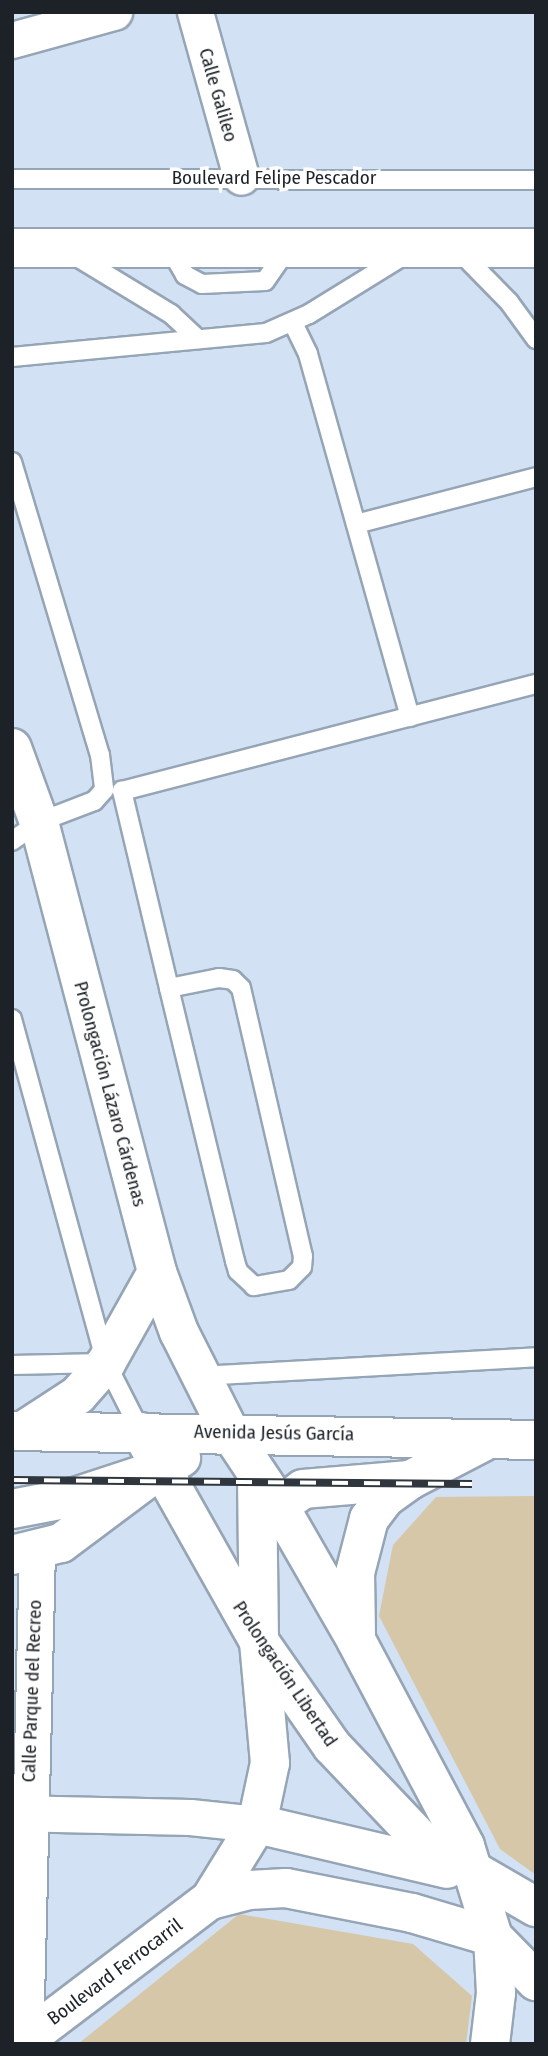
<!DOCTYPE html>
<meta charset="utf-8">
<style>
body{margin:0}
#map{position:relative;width:548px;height:2056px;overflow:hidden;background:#d2e1f3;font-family:"Fira Sans Condensed",sans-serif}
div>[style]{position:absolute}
.green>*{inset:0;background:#d5c7a7}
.roads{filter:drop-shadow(2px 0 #96a5b6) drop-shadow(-2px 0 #96a5b6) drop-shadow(0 2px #96a5b6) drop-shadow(0 -2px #96a5b6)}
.service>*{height:18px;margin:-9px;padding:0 9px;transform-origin:9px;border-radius:9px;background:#fff}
.minor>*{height:35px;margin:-17.5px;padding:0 17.5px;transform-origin:17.5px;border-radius:17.5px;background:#fff}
.tertiary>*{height:38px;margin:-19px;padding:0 19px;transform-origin:19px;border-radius:19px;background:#fff}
.secondary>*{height:38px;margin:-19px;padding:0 19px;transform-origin:19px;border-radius:19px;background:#fff}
.primary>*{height:38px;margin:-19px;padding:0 19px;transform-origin:19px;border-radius:19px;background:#fff}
.rail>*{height:8px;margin-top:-4px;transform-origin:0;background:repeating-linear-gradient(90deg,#fff 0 16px,#2f363d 0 32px);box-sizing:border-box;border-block:2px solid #2f363d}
span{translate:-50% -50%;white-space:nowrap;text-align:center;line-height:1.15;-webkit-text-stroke:7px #fff;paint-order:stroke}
.street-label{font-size:19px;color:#1c2228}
.frame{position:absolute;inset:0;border:14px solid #1c2228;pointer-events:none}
</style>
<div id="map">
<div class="green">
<div style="clip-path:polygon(536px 1496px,536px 1875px,500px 1849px,379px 1616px,393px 1545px,436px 1497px)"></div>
<div style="clip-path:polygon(239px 1914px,413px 1944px,472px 1996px,466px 2044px,78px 2044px)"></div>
</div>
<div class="roads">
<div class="service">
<div style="left:12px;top:179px;width:524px;rotate:0.11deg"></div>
<div style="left:169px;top:247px;width:32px;rotate:60deg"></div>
<div style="left:185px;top:275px;width:19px;rotate:28deg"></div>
<div style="left:202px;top:284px;width:63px;rotate:-2.7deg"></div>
<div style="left:265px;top:281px;width:40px;rotate:-55.1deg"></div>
<div style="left:461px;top:253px;width:69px;rotate:45.6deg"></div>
<div style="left:509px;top:302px;width:46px;rotate:53.9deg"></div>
<div style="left:74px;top:255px;width:114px;rotate:31.3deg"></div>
<div style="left:171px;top:314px;width:37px;rotate:43deg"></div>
<div style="left:293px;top:323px;width:34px;rotate:64deg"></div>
<div style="left:308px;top:354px;width:377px;rotate:74.3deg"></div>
<div style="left:12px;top:357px;width:255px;rotate:-5.4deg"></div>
<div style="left:266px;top:333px;width:47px;rotate:-23.8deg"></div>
<div style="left:309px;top:314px;width:114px;rotate:-31.7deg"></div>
<div style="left:12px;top:462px;width:306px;rotate:73.3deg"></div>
<div style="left:100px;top:755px;width:35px;rotate:83deg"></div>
<div style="left:104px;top:790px;width:15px;rotate:132deg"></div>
<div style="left:94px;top:801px;width:59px;rotate:159.1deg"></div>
<div style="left:39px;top:822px;width:33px;rotate:145deg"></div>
<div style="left:356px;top:524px;width:186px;rotate:-14.6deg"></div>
<div style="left:169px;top:988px;width:51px;rotate:-11.3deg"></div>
<div style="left:219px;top:978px;width:14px;rotate:8deg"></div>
<div style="left:233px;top:980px;width:11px;rotate:45deg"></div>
<div style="left:241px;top:988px;width:275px;rotate:77deg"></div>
<div style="left:303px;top:1256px;width:11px;rotate:95deg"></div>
<div style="left:302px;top:1267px;width:18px;rotate:135deg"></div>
<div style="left:289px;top:1280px;width:36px;rotate:170deg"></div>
<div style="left:254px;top:1286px;width:22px;rotate:-137deg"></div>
<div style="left:238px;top:1271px;width:10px;rotate:-107deg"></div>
<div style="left:235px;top:1261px;width:281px;rotate:-103.6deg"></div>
<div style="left:169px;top:988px;width:203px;rotate:-103.4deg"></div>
<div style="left:122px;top:791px;width:428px;rotate:-14.5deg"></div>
<div style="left:12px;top:1019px;width:357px;rotate:74.7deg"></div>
<div style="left:106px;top:1363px;width:77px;rotate:63.1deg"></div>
<div style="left:12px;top:1365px;width:91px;rotate:-1.3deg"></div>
<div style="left:200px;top:1376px;width:337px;rotate:-3.2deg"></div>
</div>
<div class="minor">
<div style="left:195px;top:12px;width:171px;rotate:74.4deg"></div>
<div style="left:12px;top:40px;width:106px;rotate:-15.4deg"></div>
<div style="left:12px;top:1813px;width:178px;rotate:1.3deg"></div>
<div style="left:190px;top:1817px;width:67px;rotate:6deg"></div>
<div style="left:25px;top:2040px;width:488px;rotate:-88.6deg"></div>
</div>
<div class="tertiary">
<div style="left:12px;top:1555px;width:50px;rotate:-13.8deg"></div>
<div style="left:61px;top:1543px;width:119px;rotate:-36.8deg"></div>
</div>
<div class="secondary">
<div style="left:12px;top:748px;width:79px;rotate:70deg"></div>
<div style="left:39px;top:822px;width:465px;rotate:75.3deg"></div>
<div style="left:157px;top:1272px;width:64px;rotate:69.9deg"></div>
<div style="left:179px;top:1332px;width:111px;rotate:63.2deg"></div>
<div style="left:20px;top:2044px;width:238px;rotate:-37.2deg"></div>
</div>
<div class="primary">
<div style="left:12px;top:248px;width:524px"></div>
<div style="left:12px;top:1431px;width:524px;rotate:0.98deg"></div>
<div style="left:23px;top:1431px;width:66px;rotate:-33.2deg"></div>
<div style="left:78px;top:1395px;width:43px;rotate:-48.8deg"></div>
<div style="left:106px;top:1363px;width:104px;rotate:-60.7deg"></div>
<div style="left:229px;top:1431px;width:90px;rotate:56.3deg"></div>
<div style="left:279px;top:1506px;width:155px;rotate:60.1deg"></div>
<div style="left:356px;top:1640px;width:233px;rotate:62.1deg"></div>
<div style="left:465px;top:1846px;width:95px;rotate:72.9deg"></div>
<div style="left:493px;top:1937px;width:62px;rotate:45.7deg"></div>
<div style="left:141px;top:1432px;width:240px;rotate:60.6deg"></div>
<div style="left:259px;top:1641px;width:128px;rotate:55.2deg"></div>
<div style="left:332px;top:1746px;width:131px;rotate:46.5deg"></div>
<div style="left:422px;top:1841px;width:132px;rotate:30.1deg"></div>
<div style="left:12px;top:1509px;width:64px;rotate:-10.8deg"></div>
<div style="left:75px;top:1497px;width:89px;rotate:-18.2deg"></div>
<div style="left:160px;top:1469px;width:24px;rotate:-28deg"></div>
<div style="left:265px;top:1525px;width:24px;rotate:-54deg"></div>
<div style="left:279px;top:1506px;width:29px;rotate:-35deg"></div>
<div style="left:303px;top:1489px;width:107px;rotate:-4.8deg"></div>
<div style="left:356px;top:1635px;width:62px;rotate:-90.9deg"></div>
<div style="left:355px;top:1573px;width:56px;rotate:-75.5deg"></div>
<div style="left:369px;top:1519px;width:26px;rotate:-53deg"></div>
<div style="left:385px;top:1498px;width:31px;rotate:-36deg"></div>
<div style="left:410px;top:1480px;width:82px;rotate:-27.5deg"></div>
<div style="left:257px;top:1824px;width:195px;rotate:13.3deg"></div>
<div style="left:210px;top:1900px;width:89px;rotate:-58.3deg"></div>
<div style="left:257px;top:1824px;width:62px;rotate:-78deg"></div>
<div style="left:270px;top:1763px;width:122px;rotate:-95.2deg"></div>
<div style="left:259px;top:1641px;width:167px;rotate:-90.7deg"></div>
<div style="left:210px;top:1900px;width:40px;rotate:-14.4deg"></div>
<div style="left:249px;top:1890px;width:37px;rotate:-3deg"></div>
<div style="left:286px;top:1888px;width:128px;rotate:11.2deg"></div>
<div style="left:412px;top:1913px;width:84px;rotate:16.5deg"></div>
<div style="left:490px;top:2044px;width:51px;rotate:-83.3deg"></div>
<div style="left:496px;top:1993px;width:56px;rotate:-93.1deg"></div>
</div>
</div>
<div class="rail">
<div style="left:12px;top:1480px;width:460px;rotate:0.5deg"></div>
</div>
<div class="street-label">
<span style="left:218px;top:95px;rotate:74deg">Calle Galileo</span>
<span style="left:274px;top:178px">Boulevard Felipe Pescador</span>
<span style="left:110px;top:1094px;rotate:75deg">Prolongación Lázaro Cárdenas</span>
<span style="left:274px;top:1433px;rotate:1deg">Avenida Jesús García</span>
<span style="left:285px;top:1674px;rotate:56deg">Prolongación Libertad</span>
<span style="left:32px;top:1691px;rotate:-88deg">Calle Parque del Recreo</span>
<span style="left:115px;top:1972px;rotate:-37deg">Boulevard Ferrocarril</span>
</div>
<div class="frame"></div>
</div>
